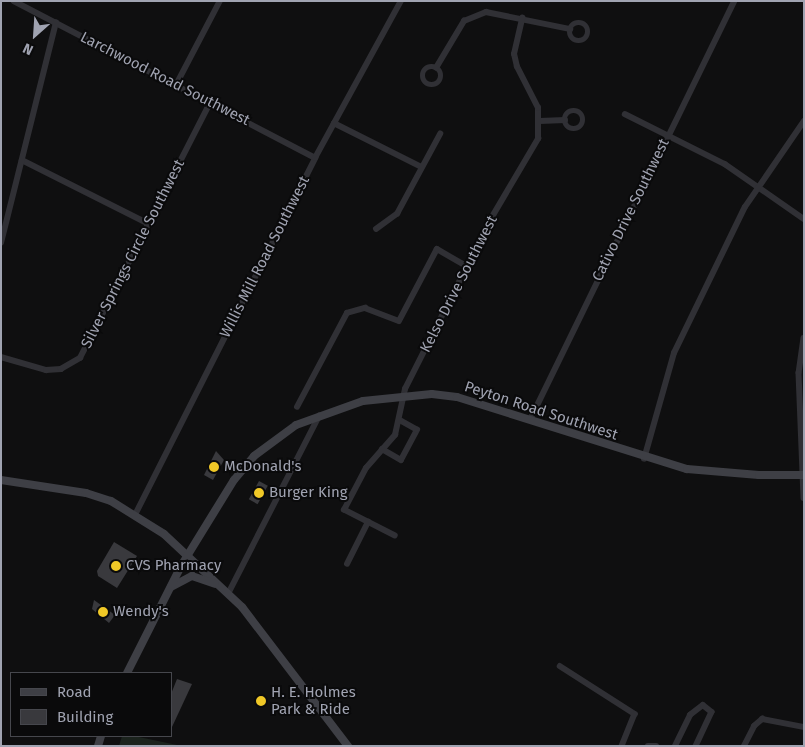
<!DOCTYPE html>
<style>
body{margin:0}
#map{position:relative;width:805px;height:747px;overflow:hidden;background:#0f0f10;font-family:"Fira Sans",sans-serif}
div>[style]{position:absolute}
.green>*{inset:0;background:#1b231d}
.building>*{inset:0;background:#39393d;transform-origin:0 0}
.street>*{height:5.5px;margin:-2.75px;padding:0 2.75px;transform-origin:2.75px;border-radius:2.75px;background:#303035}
.street>.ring{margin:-2.75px;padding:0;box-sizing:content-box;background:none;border:5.5px solid #303035;border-radius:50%}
.secondary>*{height:8px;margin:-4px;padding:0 4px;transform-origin:4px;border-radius:4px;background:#3e3f45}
.dots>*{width:14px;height:14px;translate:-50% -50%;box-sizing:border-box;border:2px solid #0a0a0b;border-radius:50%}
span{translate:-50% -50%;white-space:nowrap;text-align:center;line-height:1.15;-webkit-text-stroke:4px #0a0a0b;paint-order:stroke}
.street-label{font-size:15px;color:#a0a3b1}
.poi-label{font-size:15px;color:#a0a3b1}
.left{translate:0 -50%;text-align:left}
.frame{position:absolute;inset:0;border:2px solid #a0a3b1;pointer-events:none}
.legend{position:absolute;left:10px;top:672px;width:162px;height:65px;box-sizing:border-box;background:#0a0a0b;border:1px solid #46474d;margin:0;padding:6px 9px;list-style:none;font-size:15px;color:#a0a3b1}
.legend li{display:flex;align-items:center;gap:10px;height:25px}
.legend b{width:25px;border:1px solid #46474d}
.north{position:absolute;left:10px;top:10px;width:50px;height:50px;-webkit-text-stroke:4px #0a0a0b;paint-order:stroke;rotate:206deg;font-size:14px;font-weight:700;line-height:20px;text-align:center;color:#a0a3b1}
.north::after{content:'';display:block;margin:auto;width:18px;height:22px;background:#a0a3b1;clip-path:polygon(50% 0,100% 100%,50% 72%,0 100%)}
</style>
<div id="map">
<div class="green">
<div style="clip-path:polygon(122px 736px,134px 736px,182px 746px,119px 746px)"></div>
</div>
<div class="building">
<div style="clip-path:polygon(216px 451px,224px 460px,213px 480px,204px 475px)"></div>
<div style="left:259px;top:481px;width:10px;height:21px;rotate:29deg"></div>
<div style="clip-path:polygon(114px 542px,137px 556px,117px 588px,98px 576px,97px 571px)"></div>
<div style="clip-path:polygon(94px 600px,115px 615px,109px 623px,92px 609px)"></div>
<div style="clip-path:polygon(177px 679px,192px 684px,172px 727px,171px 694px)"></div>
</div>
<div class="street">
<div style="left:14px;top:1px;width:339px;rotate:27.5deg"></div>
<div class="ring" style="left:570px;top:23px;width:12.5px;height:12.5px"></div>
<div class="ring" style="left:423px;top:67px;width:12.5px;height:12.5px"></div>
<div style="left:436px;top:68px;width:55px;rotate:-59.2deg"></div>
<div style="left:464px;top:21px;width:24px;rotate:-22deg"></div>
<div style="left:486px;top:12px;width:86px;rotate:11.4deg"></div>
<div style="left:176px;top:85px;width:95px;rotate:-62.4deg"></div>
<div class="ring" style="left:565px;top:111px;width:12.5px;height:12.5px"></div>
<div style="left:625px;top:114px;width:112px;rotate:26.6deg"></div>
<div style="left:725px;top:164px;width:96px;rotate:34.8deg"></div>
<div style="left:540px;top:121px;width:25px;rotate:-2deg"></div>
<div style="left:334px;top:123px;width:98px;rotate:26.6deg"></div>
<div style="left:22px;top:160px;width:142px;rotate:26.7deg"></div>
<div style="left:376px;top:229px;width:26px;rotate:-36deg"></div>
<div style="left:397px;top:214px;width:91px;rotate:-61.7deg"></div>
<div style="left:1px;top:243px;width:227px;rotate:-76deg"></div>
<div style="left:804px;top:338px;width:35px;rotate:98deg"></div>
<div style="left:799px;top:373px;width:125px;rotate:87.7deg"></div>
<div style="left:1px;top:357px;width:47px;rotate:16.1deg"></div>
<div style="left:46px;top:370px;width:15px;rotate:-4deg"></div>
<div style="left:61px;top:369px;width:22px;rotate:-30deg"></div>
<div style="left:80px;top:358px;width:286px;rotate:-63deg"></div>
<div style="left:297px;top:407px;width:106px;rotate:-62deg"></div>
<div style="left:347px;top:313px;width:19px;rotate:-16deg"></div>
<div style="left:365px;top:308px;width:36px;rotate:21deg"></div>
<div style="left:399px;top:321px;width:81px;rotate:-62.2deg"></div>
<div style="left:437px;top:249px;width:34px;rotate:30deg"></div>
<div style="left:530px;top:420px;width:466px;rotate:-64deg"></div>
<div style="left:382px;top:449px;width:22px;rotate:30deg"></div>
<div style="left:401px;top:460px;width:34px;rotate:-62deg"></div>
<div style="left:417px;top:430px;width:18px;rotate:-151deg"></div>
<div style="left:644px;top:459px;width:110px;rotate:-74.2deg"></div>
<div style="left:674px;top:353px;width:162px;rotate:-64.1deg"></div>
<div style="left:745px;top:207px;width:104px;rotate:-55.5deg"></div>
<div style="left:135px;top:515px;width:400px;rotate:-63.2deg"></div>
<div style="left:315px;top:158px;width:179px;rotate:-61.3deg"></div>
<div style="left:395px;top:536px;width:57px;rotate:-153deg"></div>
<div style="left:344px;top:510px;width:47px;rotate:-62.4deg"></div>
<div style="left:366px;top:468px;width:44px;rotate:-48.7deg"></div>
<div style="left:395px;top:435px;width:47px;rotate:-77.7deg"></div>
<div style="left:405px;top:389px;width:193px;rotate:-63.2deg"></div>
<div style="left:492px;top:217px;width:91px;rotate:-59.5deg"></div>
<div style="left:538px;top:139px;width:31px;rotate:-90deg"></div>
<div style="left:538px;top:108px;width:46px;rotate:-117.1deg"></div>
<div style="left:517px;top:67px;width:13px;rotate:-103deg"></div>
<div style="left:514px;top:54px;width:37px;rotate:-77deg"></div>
<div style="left:347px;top:564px;width:47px;rotate:-63.4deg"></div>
<div style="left:229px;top:592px;width:198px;rotate:-62.9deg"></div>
<div style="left:560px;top:666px;width:89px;rotate:32.6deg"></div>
<div style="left:635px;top:714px;width:35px;rotate:112deg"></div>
<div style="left:648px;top:746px;width:8px"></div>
<div style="left:675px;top:746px;width:34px;rotate:-64deg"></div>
<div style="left:690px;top:715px;width:16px;rotate:-38deg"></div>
<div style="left:703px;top:705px;width:11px;rotate:38deg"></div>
<div style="left:712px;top:712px;width:38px;rotate:115deg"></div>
<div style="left:744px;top:746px;width:22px;rotate:-63deg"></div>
<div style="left:754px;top:726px;width:11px;rotate:-41deg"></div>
<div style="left:762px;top:719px;width:43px;rotate:10.8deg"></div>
</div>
<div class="secondary">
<div style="left:1px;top:480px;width:86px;rotate:8.7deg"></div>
<div style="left:86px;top:493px;width:26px;rotate:18deg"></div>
<div style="left:111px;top:501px;width:62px;rotate:31.9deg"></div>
<div style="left:164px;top:534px;width:107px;rotate:43.1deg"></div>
<div style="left:242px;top:607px;width:175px;rotate:52.7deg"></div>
<div style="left:171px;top:587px;width:24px;rotate:-28deg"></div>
<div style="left:192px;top:576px;width:24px;rotate:19deg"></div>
<div style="left:127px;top:673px;width:120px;rotate:-63.2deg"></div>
<div style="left:181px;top:566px;width:101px;rotate:-58.4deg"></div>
<div style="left:234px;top:480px;width:31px;rotate:-50deg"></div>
<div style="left:254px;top:456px;width:52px;rotate:-36.4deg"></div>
<div style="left:296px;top:425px;width:71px;rotate:-19.7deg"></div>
<div style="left:363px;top:401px;width:69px;rotate:-5.8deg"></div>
<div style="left:432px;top:394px;width:25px;rotate:7deg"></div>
<div style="left:457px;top:397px;width:241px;rotate:17.4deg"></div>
<div style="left:687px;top:469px;width:72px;rotate:4.8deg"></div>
<div style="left:759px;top:475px;width:45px"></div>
<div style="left:98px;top:746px;width:10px;rotate:-73deg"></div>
</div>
<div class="dots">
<div style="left:214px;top:467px;background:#f0c827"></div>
<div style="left:259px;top:493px;background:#f0c827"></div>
<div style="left:116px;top:566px;background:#f0c827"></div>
<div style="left:103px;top:612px;background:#f0c827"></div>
<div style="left:261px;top:701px;background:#f0c827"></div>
</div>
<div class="street-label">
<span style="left:165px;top:79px;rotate:27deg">Larchwood Road Southwest</span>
<span style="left:631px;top:210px;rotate:-64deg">Cativo Drive Southwest</span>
<span style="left:133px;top:254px;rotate:-63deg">Silver Springs Circle Southwest</span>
<span style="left:265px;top:257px;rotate:-63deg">Willis Mill Road Southwest</span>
<span style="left:459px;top:284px;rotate:-63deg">Kelso Drive Southwest</span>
<span style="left:541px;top:411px;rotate:18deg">Peyton Road Southwest</span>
</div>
<div class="poi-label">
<span class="left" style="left:224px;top:467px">McDonald's</span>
<span class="left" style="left:269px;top:493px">Burger King</span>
<span class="left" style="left:126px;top:566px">CVS Pharmacy</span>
<span class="left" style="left:113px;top:612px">Wendy's</span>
<span class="left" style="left:271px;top:701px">H. E. Holmes<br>Park &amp; Ride</span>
</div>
<div class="frame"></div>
<ul class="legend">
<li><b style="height:6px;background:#3e3f45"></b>Road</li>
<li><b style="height:14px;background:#39393d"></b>Building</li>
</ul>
<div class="north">N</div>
</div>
